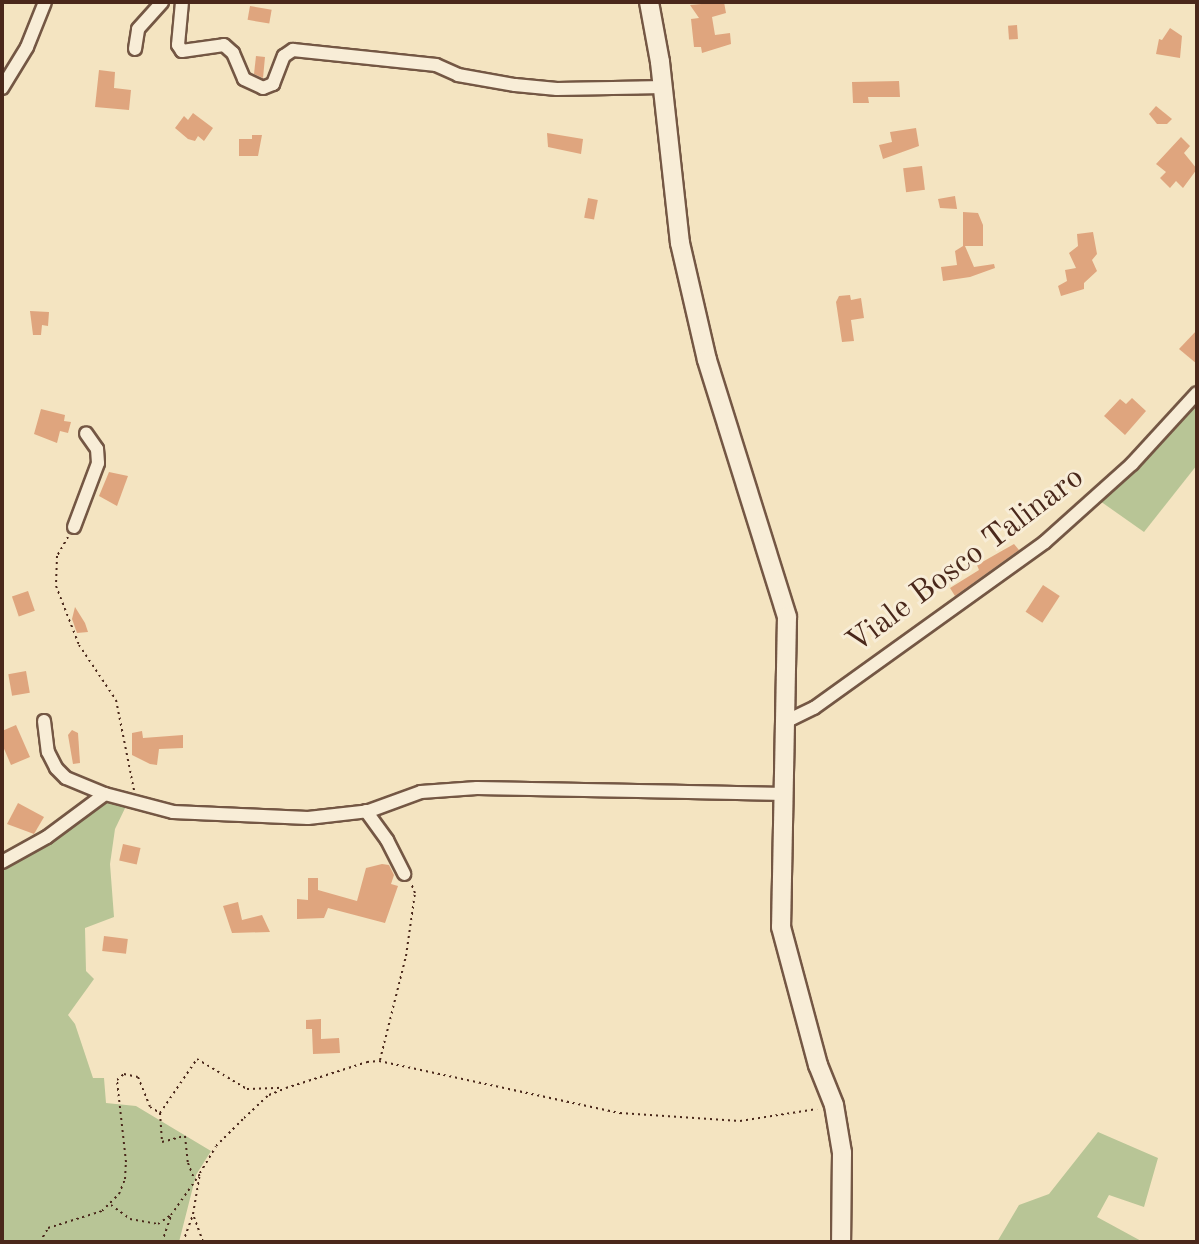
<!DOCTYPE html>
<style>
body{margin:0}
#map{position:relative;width:1199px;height:1244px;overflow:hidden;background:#f4e4c1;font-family:"Old Standard TT",serif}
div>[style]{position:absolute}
.green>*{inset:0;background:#b8c596}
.building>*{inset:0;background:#dfa57e;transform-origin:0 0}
.path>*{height:2px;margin-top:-1px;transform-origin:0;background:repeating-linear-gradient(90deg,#4a281b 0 2px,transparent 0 6px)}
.roads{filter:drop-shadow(2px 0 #745744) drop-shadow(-2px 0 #745744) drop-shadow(0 2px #745744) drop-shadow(0 -2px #745744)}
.minor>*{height:12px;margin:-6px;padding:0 6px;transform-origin:6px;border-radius:6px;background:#f8edd7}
.secondary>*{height:18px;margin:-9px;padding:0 9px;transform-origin:9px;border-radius:9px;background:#f8edd7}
span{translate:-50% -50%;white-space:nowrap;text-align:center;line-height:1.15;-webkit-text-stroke:6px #f8edd7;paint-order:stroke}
.street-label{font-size:32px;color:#4a281b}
.frame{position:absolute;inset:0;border:4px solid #4a281b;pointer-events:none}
</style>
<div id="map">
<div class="green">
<div style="clip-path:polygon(1197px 402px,1197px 465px,1144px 532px,1100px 501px)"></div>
<div style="clip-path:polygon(111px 800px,128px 802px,115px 829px,110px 864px,114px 917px,85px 928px,86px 971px,94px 979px,68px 1015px,75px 1024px,93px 1078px,104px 1078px,106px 1103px,136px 1106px,211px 1151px,196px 1175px,179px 1242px,2px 1242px,2px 869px,99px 803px)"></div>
<div style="clip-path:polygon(1098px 1132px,1158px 1158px,1144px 1207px,1109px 1195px,1097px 1217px,1143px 1242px,997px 1242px,1019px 1205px,1049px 1194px)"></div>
</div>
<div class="building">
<div style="clip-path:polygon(724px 2px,726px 13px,712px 17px,715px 35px,730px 33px,731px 44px,702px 53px,701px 47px,694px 47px,691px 19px,699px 18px,690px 5px)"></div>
<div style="left:250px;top:6px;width:22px;height:14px;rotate:10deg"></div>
<div style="left:1017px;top:25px;width:14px;height:9px;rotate:86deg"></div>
<div style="clip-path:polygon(1170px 28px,1182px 36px,1180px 58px,1156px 54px,1159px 39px,1162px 40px)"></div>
<div style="clip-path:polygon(256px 56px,265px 57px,263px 78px,254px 74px)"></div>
<div style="clip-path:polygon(99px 70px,115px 72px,114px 88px,131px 90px,129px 110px,95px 107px)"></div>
<div style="clip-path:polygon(899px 81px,900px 97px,868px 97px,869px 103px,853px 103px,852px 82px)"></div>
<div style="clip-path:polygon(1156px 106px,1172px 119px,1167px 124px,1157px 124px,1149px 114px)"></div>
<div style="clip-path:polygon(193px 113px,213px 128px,204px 141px,198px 136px,195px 141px,188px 139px,175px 128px,184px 116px,188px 120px)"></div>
<div style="clip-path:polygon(916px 128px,919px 146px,883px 159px,879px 145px,892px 142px,890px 132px)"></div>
<div style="clip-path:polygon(547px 133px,583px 139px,581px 154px,548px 147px)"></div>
<div style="clip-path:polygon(252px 135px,262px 135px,258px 156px,239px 156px,239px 139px,252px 139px)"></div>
<div style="clip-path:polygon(1181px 137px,1190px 146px,1184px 153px,1197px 169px,1183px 188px,1176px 181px,1170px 188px,1160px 178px,1166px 172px,1156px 164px)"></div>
<div style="left:922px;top:166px;width:24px;height:19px;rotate:83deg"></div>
<div style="clip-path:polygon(955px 196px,957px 209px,940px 208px,938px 199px)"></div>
<div style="left:588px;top:198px;width:10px;height:20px;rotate:11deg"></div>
<div style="clip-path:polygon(963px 212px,978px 213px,983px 225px,983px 246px,965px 246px,974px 267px,994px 264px,995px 268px,970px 277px,943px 281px,941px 267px,957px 265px,955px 251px,963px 246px)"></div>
<div style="clip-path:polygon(1093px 232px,1097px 254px,1092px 260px,1097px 271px,1084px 283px,1084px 289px,1061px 296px,1058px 286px,1067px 281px,1065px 270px,1076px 268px,1069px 253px,1078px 246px,1077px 234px)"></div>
<div style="clip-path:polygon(850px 295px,851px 300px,861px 298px,864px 318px,851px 320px,854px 341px,842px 342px,836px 302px,839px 296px)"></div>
<div style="clip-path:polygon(30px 311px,49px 312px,48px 326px,42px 325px,41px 335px,33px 335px)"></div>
<div style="clip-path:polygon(1197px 330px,1197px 364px,1179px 349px)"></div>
<div style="clip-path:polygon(1132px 398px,1146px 411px,1125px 435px,1104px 416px,1120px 399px,1126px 404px)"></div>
<div style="clip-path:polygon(41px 409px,65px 415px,64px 421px,71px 422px,68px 433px,60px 431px,57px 443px,34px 434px)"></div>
<div style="clip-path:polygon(109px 472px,128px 476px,117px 506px,99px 496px)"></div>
<div style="clip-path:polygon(1014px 544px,1019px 550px,955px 596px,950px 588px,979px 570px,977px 565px)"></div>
<div style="left:1043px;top:585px;width:20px;height:32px;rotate:33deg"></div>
<div style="left:28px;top:591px;width:21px;height:17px;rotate:71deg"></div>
<div style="clip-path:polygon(75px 607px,85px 623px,88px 632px,77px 633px,72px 619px)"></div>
<div style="left:26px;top:671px;width:22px;height:18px;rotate:80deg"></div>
<div style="clip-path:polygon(16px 725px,30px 757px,11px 765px,2px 744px,2px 731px)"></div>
<div style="clip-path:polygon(72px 730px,78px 733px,80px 763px,73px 764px,68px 735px)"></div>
<div style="clip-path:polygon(142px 731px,143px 738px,183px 735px,183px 748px,159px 749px,157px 765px,150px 764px,132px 755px,132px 733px)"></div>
<div style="clip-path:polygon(18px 803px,44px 817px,34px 834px,7px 824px)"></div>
<div style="left:123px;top:844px;width:18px;height:17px;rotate:13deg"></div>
<div style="clip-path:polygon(382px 864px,389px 865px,394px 875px,391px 884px,398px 886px,385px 923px,328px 908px,324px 918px,297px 919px,297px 899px,308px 900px,308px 878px,318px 878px,318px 890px,357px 901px,366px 868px)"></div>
<div style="clip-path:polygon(238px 902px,242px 920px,262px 915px,270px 932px,232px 933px,223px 906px)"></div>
<div style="left:104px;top:936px;width:24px;height:15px;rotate:7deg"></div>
<div style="clip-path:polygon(321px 1019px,321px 1039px,339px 1038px,340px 1053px,313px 1054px,312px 1029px,306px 1029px,306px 1020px)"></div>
</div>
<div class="path">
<div style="left:68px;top:537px;width:22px;rotate:120deg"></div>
<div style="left:57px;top:556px;width:30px;rotate:92deg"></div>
<div style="left:56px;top:586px;width:63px;rotate:68.7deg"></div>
<div style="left:79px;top:645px;width:66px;rotate:56.1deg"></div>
<div style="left:116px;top:700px;width:92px;rotate:78.7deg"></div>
<div style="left:380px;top:1060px;width:107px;rotate:-76deg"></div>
<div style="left:406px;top:956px;width:64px;rotate:-81.9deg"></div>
<div style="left:415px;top:893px;width:11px;rotate:-112deg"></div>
<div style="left:160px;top:1113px;width:29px;rotate:86deg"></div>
<div style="left:162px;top:1142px;width:24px;rotate:-15deg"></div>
<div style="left:185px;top:1136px;width:27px;rotate:84deg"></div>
<div style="left:188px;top:1163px;width:17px;rotate:69deg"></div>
<div style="left:111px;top:1205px;width:24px;rotate:36deg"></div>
<div style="left:130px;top:1219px;width:28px;rotate:10deg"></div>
<div style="left:158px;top:1224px;width:16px;rotate:-35deg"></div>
<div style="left:171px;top:1215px;width:50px;rotate:-54.7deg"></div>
<div style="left:194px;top:1217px;width:27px;rotate:70deg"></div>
<div style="left:40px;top:1242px;width:16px;rotate:-60deg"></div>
<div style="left:48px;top:1228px;width:57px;rotate:-17.5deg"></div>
<div style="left:102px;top:1211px;width:24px;rotate:-45deg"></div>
<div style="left:119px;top:1194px;width:16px;rotate:-68deg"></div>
<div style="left:125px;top:1179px;width:17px;rotate:-87deg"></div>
<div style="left:126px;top:1162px;width:82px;rotate:-96.3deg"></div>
<div style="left:117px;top:1080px;width:9px;rotate:-41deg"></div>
<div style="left:124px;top:1074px;width:14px;rotate:12deg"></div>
<div style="left:138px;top:1077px;width:32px;rotate:68deg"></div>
<div style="left:150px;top:1107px;width:12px;rotate:31deg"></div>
<div style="left:160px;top:1113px;width:65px;rotate:-55.6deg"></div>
<div style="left:197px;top:1059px;width:58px;rotate:31deg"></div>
<div style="left:247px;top:1089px;width:36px;rotate:-2deg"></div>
<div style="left:162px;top:1242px;width:28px;rotate:-71deg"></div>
<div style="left:183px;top:1242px;width:30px;rotate:-70deg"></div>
<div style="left:193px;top:1214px;width:42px;rotate:-80.3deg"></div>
<div style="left:200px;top:1173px;width:31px;rotate:-59deg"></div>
<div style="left:216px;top:1146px;width:40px;rotate:-45deg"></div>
<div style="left:244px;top:1118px;width:34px;rotate:-43deg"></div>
<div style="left:269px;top:1095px;width:18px;rotate:-22deg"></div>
<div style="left:286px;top:1088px;width:85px;rotate:-17.8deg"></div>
<div style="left:367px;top:1062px;width:12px;rotate:-5deg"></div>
<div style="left:379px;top:1061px;width:247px;rotate:12.2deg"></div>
<div style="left:620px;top:1113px;width:120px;rotate:3.8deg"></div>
<div style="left:740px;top:1121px;width:78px;rotate:-8.9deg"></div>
</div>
<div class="roads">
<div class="minor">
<div style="left:182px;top:2px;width:43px;rotate:95.3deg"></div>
<div style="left:178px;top:45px;width:7px;rotate:56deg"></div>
<div style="left:182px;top:51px;width:42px;rotate:-8.1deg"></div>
<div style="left:224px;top:45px;width:12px;rotate:42deg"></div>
<div style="left:233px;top:53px;width:28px;rotate:67deg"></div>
<div style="left:244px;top:79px;width:21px;rotate:25deg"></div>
<div style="left:263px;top:88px;width:11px;rotate:-22deg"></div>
<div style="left:273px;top:84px;width:30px;rotate:-69deg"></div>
<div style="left:284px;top:56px;width:11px;rotate:-34deg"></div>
<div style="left:293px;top:50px;width:144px;rotate:6deg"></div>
<div style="left:436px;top:65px;width:24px;rotate:24deg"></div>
<div style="left:458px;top:75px;width:58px;rotate:10deg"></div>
<div style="left:515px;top:85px;width:42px;rotate:5.4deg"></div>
<div style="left:557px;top:89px;width:106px;rotate:-1.1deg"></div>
<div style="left:135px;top:49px;width:20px;rotate:-81deg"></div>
<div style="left:138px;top:29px;width:36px;rotate:-48deg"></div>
<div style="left:2px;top:88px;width:48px;rotate:-58.6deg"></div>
<div style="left:27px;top:47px;width:48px;rotate:-68.2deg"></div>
<div style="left:74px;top:527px;width:68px;rotate:-69.4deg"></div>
<div style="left:98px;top:463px;width:14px;rotate:-94deg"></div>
<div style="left:97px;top:449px;width:19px;rotate:-125deg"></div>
<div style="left:44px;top:721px;width:31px;rotate:83deg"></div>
<div style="left:48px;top:752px;width:18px;rotate:63deg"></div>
<div style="left:56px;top:768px;width:14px;rotate:45deg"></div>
<div style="left:66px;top:778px;width:42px;rotate:22.3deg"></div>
<div style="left:787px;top:721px;width:30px;rotate:-26deg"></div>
<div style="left:814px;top:708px;width:284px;rotate:-35.7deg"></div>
<div style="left:1045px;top:542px;width:117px;rotate:-41.9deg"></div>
<div style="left:1132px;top:464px;width:96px;rotate:-47.5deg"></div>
<div style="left:366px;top:811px;width:36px;rotate:54deg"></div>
<div style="left:387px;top:840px;width:38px;rotate:63deg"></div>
<div style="left:2px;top:862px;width:51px;rotate:-29.1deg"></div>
<div style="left:47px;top:837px;width:72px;rotate:-36.6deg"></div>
<div style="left:105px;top:794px;width:70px;rotate:14.8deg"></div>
<div style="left:173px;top:812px;width:135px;rotate:2.5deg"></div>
<div style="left:308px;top:818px;width:61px;rotate:-6.5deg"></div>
<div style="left:369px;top:811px;width:55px;rotate:-20.1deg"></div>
<div style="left:421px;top:792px;width:56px;rotate:-4.1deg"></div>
<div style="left:477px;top:788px;width:308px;rotate:1.1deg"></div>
</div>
<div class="secondary">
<div style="left:649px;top:2px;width:61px;rotate:79.6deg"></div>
<div style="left:660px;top:62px;width:182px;rotate:83.7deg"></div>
<div style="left:680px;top:243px;width:120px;rotate:77deg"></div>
<div style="left:707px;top:360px;width:269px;rotate:72.7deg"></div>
<div style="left:787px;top:617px;width:310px;rotate:91.1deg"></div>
<div style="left:781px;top:927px;width:143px;rotate:75deg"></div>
<div style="left:818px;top:1065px;width:43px;rotate:68.2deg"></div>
<div style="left:834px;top:1105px;width:49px;rotate:80.5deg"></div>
<div style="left:842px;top:1153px;width:89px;rotate:90.6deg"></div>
</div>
</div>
<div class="street-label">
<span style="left:966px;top:561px;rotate:-37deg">Viale Bosco Talinaro</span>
</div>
<div class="frame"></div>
</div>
